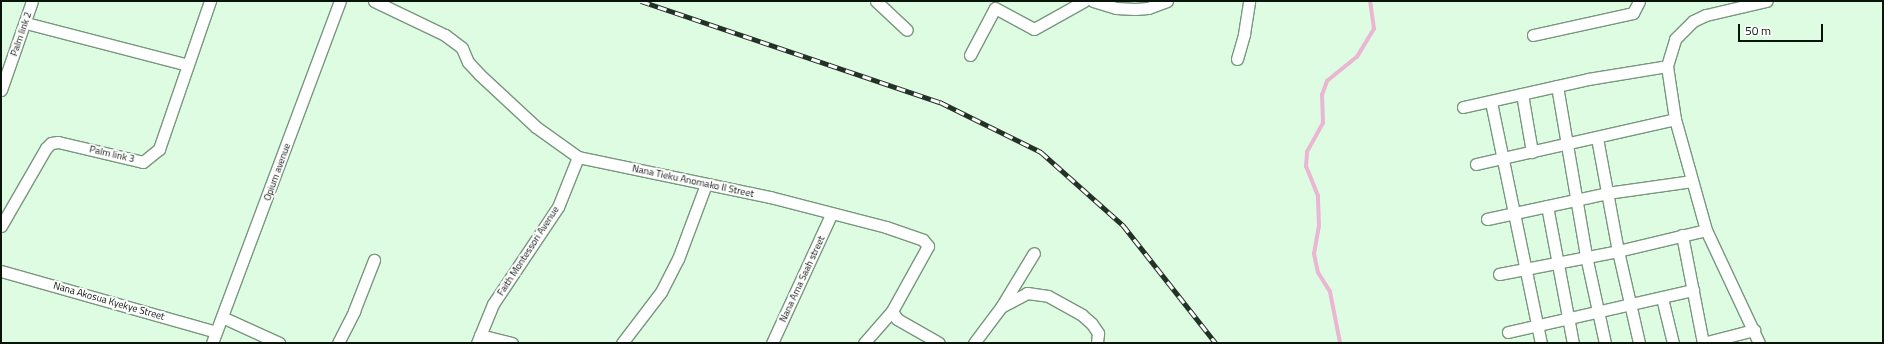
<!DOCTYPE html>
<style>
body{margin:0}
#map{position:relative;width:1884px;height:344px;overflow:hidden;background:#ddfce1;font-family:"Titillium Web",sans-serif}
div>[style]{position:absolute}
.stream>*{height:3.5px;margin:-1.75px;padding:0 1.75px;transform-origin:1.75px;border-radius:1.75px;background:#eab6d3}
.roads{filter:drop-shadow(1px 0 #79967e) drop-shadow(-1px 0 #79967e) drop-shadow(0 1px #79967e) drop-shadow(0 -1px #79967e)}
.minor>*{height:11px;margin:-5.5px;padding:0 5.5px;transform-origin:5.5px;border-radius:5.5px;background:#fff}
.rail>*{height:4.5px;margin-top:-2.25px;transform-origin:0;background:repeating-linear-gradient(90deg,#fff 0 9px,#243126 0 18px);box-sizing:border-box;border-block:1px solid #243126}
span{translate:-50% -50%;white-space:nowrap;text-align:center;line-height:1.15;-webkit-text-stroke:3.5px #fff;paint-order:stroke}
.street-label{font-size:10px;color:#09140b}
.frame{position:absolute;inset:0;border:2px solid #09140b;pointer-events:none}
.scale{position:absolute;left:1738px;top:24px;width:85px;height:18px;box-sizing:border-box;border:2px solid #09140b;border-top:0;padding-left:5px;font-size:12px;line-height:14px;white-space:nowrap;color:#09140b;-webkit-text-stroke:3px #fff;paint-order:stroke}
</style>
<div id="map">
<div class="stream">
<div style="left:1340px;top:343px;width:52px;rotate:-101.1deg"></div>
<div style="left:1330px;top:292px;width:22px;rotate:-122deg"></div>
<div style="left:1318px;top:273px;width:19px;rotate:-102deg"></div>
<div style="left:1314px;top:254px;width:27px;rotate:-80deg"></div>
<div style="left:1319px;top:227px;width:31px;rotate:-92deg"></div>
<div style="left:1318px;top:196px;width:31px;rotate:-112deg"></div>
<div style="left:1306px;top:167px;width:15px;rotate:-86deg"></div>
<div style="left:1307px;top:152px;width:33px;rotate:-61deg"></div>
<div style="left:1323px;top:123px;width:28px;rotate:-92deg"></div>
<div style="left:1322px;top:95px;width:15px;rotate:-70deg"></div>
<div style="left:1327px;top:81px;width:38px;rotate:-39deg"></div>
<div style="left:1357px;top:57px;width:33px;rotate:-59deg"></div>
<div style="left:1374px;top:29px;width:28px;rotate:-98deg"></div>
</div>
<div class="roads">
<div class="minor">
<div style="left:374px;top:1px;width:79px;rotate:25.6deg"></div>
<div style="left:445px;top:35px;width:21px;rotate:37deg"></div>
<div style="left:462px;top:48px;width:15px;rotate:67deg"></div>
<div style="left:468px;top:62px;width:16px;rotate:47deg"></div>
<div style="left:479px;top:74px;width:78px;rotate:42.9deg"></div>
<div style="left:536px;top:127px;width:52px;rotate:35.5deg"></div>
<div style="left:578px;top:157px;width:196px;rotate:11.8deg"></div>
<div style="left:770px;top:197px;width:120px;rotate:14.5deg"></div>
<div style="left:886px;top:227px;width:39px;rotate:19deg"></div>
<div style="left:923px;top:240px;width:8px;rotate:50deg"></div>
<div style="left:928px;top:246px;width:74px;rotate:119deg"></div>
<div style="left:892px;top:311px;width:9px;rotate:58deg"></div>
<div style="left:897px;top:319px;width:48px;rotate:29.7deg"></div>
<div style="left:876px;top:1px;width:42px;rotate:43.1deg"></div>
<div style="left:1093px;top:1px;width:24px;rotate:17deg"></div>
<div style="left:1116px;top:8px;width:19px;rotate:3deg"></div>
<div style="left:1135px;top:9px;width:13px;rotate:-4deg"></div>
<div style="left:1148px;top:8px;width:20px;rotate:-20deg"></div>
<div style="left:26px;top:23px;width:167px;rotate:14.5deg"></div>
<div style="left:1533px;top:35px;width:102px;rotate:-12.4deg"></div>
<div style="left:1633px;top:13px;width:13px;rotate:-63deg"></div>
<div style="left:970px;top:55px;width:53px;rotate:-62deg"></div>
<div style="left:995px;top:8px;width:44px;rotate:28.3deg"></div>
<div style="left:1034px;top:29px;width:57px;rotate:-29.2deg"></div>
<div style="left:1237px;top:59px;width:26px;rotate:-74deg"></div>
<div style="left:1244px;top:34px;width:33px;rotate:-81deg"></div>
<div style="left:1557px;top:86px;width:172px;rotate:80.3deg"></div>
<div style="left:1586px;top:256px;width:89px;rotate:77.7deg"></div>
<div style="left:1px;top:90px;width:94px;rotate:-70.8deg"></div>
<div style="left:1522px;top:94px;width:59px;rotate:80.2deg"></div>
<div style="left:1491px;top:102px;width:246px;rotate:78.3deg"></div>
<div style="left:1463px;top:107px;width:128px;rotate:-12.6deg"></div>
<div style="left:1588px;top:79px;width:80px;rotate:-9.3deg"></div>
<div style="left:1597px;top:138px;width:115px;rotate:79.5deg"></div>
<div style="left:1618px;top:251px;width:94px;rotate:77.1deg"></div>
<div style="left:1476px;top:164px;width:204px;rotate:-12.7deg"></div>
<div style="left:1547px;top:206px;width:139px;rotate:79.3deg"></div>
<div style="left:1487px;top:219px;width:123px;rotate:-12.2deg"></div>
<div style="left:1607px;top:193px;width:86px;rotate:-8deg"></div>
<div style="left:1px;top:226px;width:90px;rotate:-60deg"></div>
<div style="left:46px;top:148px;width:7px;rotate:-45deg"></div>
<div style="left:51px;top:143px;width:7px;rotate:-8deg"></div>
<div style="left:58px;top:142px;width:87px;rotate:13.2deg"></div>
<div style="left:143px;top:162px;width:21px;rotate:-39deg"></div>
<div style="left:159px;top:149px;width:157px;rotate:-71deg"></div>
<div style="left:1682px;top:235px;width:110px;rotate:79deg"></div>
<div style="left:1px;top:271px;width:223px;rotate:15.8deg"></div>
<div style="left:1499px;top:274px;width:121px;rotate:-10.9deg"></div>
<div style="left:1618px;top:251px;width:90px;rotate:-13.4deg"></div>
<div style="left:1662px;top:298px;width:46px;rotate:76.3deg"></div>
<div style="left:1001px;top:307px;width:30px;rotate:-28deg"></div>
<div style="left:1027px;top:293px;width:21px;rotate:8deg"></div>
<div style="left:1048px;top:296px;width:39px;rotate:29deg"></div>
<div style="left:1082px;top:315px;width:13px;rotate:42deg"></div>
<div style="left:1092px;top:324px;width:11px;rotate:56deg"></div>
<div style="left:1098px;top:333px;width:10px;rotate:96deg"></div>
<div style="left:222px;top:317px;width:63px;rotate:24.5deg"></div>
<div style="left:1508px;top:332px;width:190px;rotate:-12.8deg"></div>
<div style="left:480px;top:335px;width:33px;rotate:14deg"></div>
<div style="left:212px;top:343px;width:365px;rotate:-69.5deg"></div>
<div style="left:338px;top:343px;width:36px;rotate:-63deg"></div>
<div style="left:354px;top:311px;width:55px;rotate:-68.6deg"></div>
<div style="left:477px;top:343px;width:42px;rotate:-67.7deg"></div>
<div style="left:493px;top:304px;width:117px;rotate:-56.2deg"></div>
<div style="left:558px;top:207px;width:54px;rotate:-68.2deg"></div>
<div style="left:622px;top:343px;width:64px;rotate:-52.6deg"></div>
<div style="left:661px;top:292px;width:37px;rotate:-63deg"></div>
<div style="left:678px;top:259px;width:80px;rotate:-69.5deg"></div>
<div style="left:772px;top:343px;width:141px;rotate:-65.3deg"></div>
<div style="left:864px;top:343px;width:43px;rotate:-48.8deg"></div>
<div style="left:974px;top:343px;width:45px;rotate:-53.1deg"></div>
<div style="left:1001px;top:307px;width:63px;rotate:-58.6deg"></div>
<div style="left:1703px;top:343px;width:53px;rotate:-14.3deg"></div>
<div style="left:1759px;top:343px;width:125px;rotate:-115.1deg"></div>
<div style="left:1706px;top:230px;width:115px;rotate:-105.6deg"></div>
<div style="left:1675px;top:119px;width:54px;rotate:-98.6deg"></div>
<div style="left:1667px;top:66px;width:28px;rotate:-73deg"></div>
<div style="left:1675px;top:39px;width:25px;rotate:-45deg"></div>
<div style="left:1693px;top:21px;width:14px;rotate:-25deg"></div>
<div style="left:1706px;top:15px;width:62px;rotate:-13.1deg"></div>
</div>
</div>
<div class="rail">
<div style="left:641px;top:1px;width:316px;rotate:18.7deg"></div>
<div style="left:940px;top:102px;width:113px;rotate:26.3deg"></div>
<div style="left:1041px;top:152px;width:110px;rotate:41.7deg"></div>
<div style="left:1123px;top:225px;width:150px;rotate:51.8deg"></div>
</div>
<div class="street-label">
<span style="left:21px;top:34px;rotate:-71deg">Palm link 2</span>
<span style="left:112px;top:154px;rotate:13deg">Palm link 3</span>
<span style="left:277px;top:172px;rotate:-70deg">Opium avenue</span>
<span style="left:693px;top:181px;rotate:12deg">Nana Tieku Anomako II Street</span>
<span style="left:528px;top:251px;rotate:-57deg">Faith Montessori Avenue</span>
<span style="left:802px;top:279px;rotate:-65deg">Nana Ama Saah street</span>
<span style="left:109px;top:301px;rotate:16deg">Nana Akosua Kyekye Street</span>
</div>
<div class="frame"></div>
<div class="scale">50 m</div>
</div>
